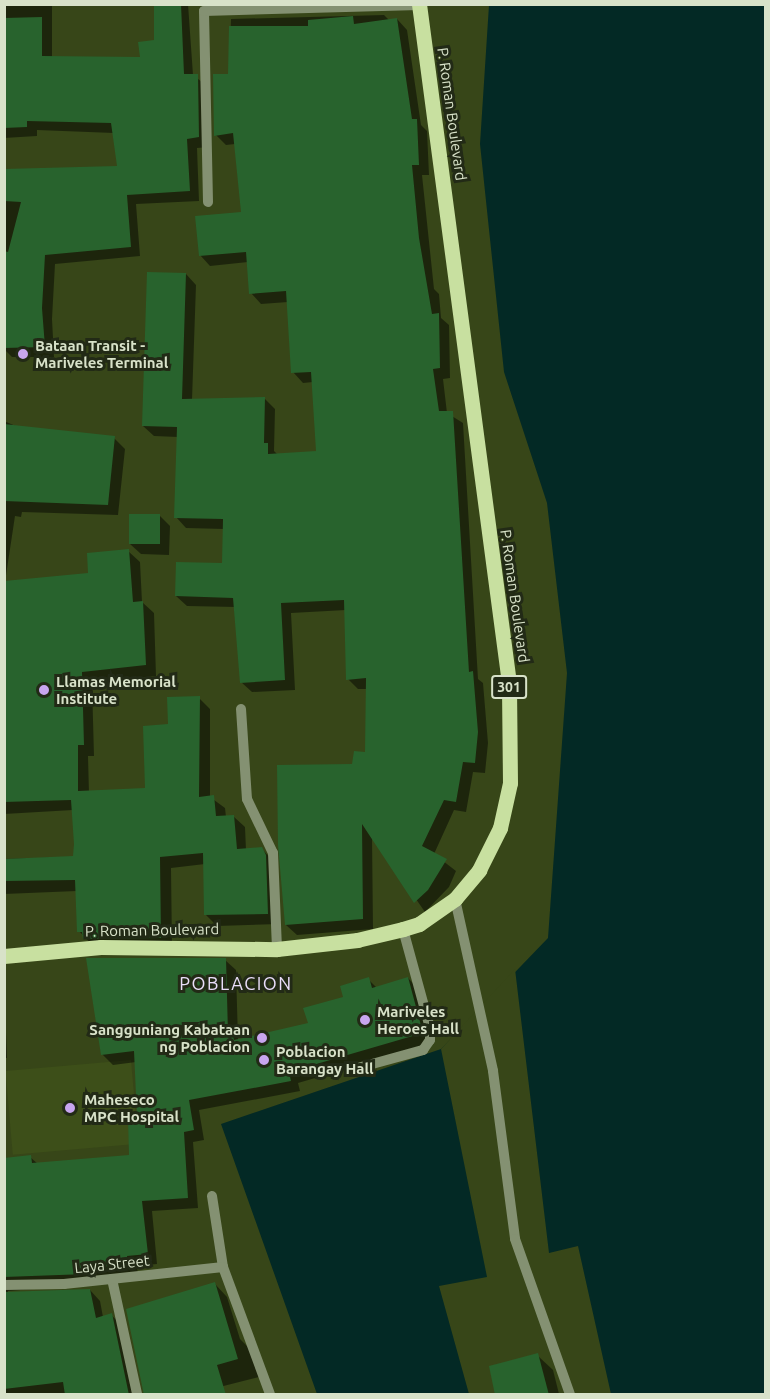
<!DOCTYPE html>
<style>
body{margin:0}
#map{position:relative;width:770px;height:1399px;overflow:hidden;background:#374618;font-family:Ubuntu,sans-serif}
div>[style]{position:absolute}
.built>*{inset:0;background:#3d4f19;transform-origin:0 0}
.water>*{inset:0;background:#032925}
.pier>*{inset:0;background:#374618}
.shadow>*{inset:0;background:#0007}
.building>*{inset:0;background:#28632d;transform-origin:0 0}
.minor>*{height:10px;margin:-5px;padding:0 5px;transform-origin:5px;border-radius:5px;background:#849172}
.major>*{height:15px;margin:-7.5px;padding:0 7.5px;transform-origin:7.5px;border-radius:7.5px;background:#c8e0a0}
.dots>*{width:16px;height:16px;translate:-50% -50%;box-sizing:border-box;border:3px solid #222a16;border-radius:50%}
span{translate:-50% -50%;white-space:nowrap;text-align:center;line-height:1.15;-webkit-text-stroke:6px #222a16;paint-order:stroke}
.shield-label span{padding:2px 4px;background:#222a16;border:2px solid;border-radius:4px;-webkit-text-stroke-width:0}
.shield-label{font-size:14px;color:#d8e2c9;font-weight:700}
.street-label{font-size:15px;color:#d8e2c9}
.poi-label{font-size:15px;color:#d8e2c9;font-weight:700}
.left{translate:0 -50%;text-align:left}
.right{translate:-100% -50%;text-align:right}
.quarter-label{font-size:18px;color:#eadefa;letter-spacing:1.5px}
.frame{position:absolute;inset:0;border:6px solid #d8e2c9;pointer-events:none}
</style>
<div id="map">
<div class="built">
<div style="left:131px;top:1060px;width:84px;height:126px;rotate:85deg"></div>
</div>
<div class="water">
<div style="clip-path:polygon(489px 5px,765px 5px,765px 1394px,317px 1394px,221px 1124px,441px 1049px,548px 938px,567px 673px,547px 503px,504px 372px,480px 144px)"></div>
</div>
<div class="pier">
<div style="clip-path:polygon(515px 969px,549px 1253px,578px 1246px,611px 1394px,469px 1394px,439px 1286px,487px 1277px,441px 1049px)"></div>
</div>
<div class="shadow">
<div style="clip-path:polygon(4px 4px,99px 4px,52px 6px,52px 58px,141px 58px,156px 42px,155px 4px,188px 4px,193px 75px,207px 86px,209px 147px,197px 148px,199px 201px,136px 204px,140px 256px,55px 264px,52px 319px,54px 357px,12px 357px,4px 349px,4px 171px,119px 168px,114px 133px,37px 130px,37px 136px,4px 138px)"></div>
<div style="clip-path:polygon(384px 15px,389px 20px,397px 19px,407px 30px,421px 125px,427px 131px,429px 175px,422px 175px,434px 289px,439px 294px,441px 318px,449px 325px,450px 378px,443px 379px,447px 413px,463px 423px,478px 679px,483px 683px,488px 743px,485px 773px,473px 772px,466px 812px,454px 810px,434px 854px,456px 871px,449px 887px,425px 912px,372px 836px,373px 929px,297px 935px,286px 925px,354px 765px,367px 754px,367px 689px,358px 689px,348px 679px,346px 610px,291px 613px,295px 690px,252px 692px,241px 682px,236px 607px,187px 606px,176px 596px,223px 564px,224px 529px,186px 528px,176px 517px,178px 437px,154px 436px,143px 426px,186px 274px,196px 285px,192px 400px,265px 399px,275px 409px,274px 451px,278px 455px,317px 452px,313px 382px,303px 383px,293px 372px,288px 302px,261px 304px,251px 293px,248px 262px,210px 266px,200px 255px,242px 213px,235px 144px,226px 145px,216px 135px,229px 75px,231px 19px)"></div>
<div style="clip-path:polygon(4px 421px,18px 427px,114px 438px,125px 449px,118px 515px,22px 512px,21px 517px,15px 516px,5px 582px,90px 574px,128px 551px,140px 562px,142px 602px,154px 613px,156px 676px,92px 683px,94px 756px,88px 756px,89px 793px,146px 790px,170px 726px,199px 698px,210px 709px,210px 797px,225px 808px,226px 817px,233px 816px,245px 827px,246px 850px,261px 848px,272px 860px,279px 924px,217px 926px,206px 915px,205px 864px,171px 868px,172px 948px,96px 949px,79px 931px,77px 891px,4px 894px,4px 859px,75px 857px,73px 810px,4px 814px)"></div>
<div style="clip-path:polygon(160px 516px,170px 526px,169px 555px,141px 554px,130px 544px)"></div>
<div style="clip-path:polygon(225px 960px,236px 970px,238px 1040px,310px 1024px,368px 979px,377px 988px,408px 978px,418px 989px,432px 1044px,298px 1083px,300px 1091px,199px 1110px,204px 1140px,193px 1142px,198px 1208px,152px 1211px,157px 1264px,137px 1266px,138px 1274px,97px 1284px,8px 1291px,8px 1294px,90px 1290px,100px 1301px,103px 1317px,111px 1315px,122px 1325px,137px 1394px,4px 1394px,4px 1159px,30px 1157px,38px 1164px,130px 1156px,138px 1119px,136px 1062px,113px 1065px,102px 1054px)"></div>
<div style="clip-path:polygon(4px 982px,7px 1058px,4px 1058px)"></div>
<div style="clip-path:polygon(215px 1284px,227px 1297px,240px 1339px,252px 1351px,259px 1377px,192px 1394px)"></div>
<div style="clip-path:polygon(537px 1355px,553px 1370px,559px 1394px,496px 1394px)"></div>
</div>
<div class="building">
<div style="clip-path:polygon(154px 4px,181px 4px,184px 74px,198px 74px,199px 137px,187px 139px,190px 191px,127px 195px,131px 247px,45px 255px,42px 308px,45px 347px,4px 348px,4px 251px,8px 252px,21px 202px,4px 201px,4px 169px,117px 166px,111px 123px,27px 121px,27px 127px,4px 128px,4px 18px,42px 17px,42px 56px,140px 57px,138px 42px,154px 40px)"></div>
<div style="clip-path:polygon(353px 16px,354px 24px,397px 18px,412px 119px,417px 119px,419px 165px,412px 165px,419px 238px,432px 314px,439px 313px,440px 368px,433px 369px,439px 411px,453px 411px,469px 672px,473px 671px,478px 732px,475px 763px,463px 762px,456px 802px,444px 800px,422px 846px,447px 859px,428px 890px,414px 903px,362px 824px,363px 919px,285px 925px,278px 845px,277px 765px,352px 764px,354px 751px,365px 752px,366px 678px,346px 680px,344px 600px,281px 603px,285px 680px,240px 683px,233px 598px,175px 596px,176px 562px,222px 563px,223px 519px,174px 518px,177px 427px,142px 426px,147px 272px,186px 273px,182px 399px,265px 397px,264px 443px,268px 443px,268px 454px,316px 451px,311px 372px,291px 373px,286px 291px,249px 294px,246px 252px,199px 256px,195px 216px,241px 212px,233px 133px,214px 136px,213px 74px,228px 74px,229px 26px,308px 26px,308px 20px)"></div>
<div style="clip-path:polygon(4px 424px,115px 436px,108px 505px,4px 501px)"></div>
<div style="left:129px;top:514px;width:31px;height:30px"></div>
<div style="clip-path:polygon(129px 549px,133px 602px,143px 601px,146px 665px,82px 672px,84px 745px,78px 745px,78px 791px,145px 788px,143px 726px,168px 724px,167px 697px,200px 696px,199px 797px,214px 795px,216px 816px,234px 815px,237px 849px,262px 847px,266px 855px,268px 914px,204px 915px,203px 853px,160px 857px,161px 938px,83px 939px,82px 932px,77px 932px,75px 880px,4px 881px,4px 859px,73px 856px,74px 844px,71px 800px,4px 802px,4px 581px,88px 573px,87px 553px)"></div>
<div style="clip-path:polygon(86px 958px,226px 958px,228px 1033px,232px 1032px,234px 1040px,308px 1023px,303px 1008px,343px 997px,340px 986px,369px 977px,372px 988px,408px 977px,423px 1033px,289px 1072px,291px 1081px,189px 1100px,194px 1130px,184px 1132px,188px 1198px,142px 1201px,148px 1254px,127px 1256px,128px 1264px,86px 1270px,87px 1274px,4px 1277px,4px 1158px,31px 1155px,32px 1163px,129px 1155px,128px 1118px,137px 1117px,134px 1051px,101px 1055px)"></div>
<div style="clip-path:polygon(215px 1282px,238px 1359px,217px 1365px,226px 1395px,144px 1395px,126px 1309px)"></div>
<div style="clip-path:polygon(90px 1289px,96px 1318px,112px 1313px,129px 1395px,65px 1395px,63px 1382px,4px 1389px,4px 1292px)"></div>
<div style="clip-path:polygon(538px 1353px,549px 1395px,495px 1395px,489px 1366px)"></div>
</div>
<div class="minor">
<div style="left:208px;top:202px;width:191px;rotate:-91.2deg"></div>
<div style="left:204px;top:11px;width:215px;rotate:-1.6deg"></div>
<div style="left:241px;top:709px;width:90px;rotate:86.2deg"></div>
<div style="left:247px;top:799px;width:60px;rotate:64.3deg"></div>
<div style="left:273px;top:853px;width:96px;rotate:87.6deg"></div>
<div style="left:455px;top:899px;width:176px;rotate:77.5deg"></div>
<div style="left:493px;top:1071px;width:169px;rotate:82.5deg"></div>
<div style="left:515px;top:1239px;width:164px;rotate:70.5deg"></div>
<div style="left:354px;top:1069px;width:72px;rotate:-15.4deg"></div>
<div style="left:423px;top:1050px;width:12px;rotate:-55deg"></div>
<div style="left:430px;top:1040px;width:12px;rotate:-90deg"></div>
<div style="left:430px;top:1028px;width:103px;rotate:-105.3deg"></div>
<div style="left:212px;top:1196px;width:72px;rotate:81.2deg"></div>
<div style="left:223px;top:1267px;width:135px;rotate:69.7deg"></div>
<div style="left:112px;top:1279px;width:118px;rotate:77.7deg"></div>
<div style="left:4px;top:1285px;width:60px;rotate:-1deg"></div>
<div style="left:64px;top:1284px;width:160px;rotate:-6.1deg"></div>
</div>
<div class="major">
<div style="left:4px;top:956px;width:97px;rotate:-5.3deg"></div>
<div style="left:101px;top:947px;width:176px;rotate:0.7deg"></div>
<div style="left:277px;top:949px;width:81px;rotate:-6.4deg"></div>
<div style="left:357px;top:940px;width:47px;rotate:-13.4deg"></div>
<div style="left:403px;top:929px;width:17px;rotate:-17deg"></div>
<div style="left:419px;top:924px;width:44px;rotate:-34.8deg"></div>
<div style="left:455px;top:899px;width:38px;rotate:-50deg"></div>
<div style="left:479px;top:870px;width:47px;rotate:-63.4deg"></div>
<div style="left:500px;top:828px;width:46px;rotate:-77.5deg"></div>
<div style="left:510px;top:783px;width:100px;rotate:-90.6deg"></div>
<div style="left:509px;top:683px;width:685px;rotate:-97.55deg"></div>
</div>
<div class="dots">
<div style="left:23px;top:354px;background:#c8a6ef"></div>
<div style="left:44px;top:690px;background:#c8a6ef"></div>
<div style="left:365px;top:1020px;background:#c8a6ef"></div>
<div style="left:262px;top:1038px;background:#c8a6ef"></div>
<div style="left:264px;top:1060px;background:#c8a6ef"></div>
<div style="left:70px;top:1108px;background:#c8a6ef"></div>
</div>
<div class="shield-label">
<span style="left:509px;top:687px">301</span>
</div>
<div class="street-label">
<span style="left:452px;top:114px;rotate:82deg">P. Roman Boulevard</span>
<span style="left:515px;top:596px;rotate:82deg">P. Roman Boulevard</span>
<span style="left:152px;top:930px;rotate:-1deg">P. Roman Boulevard</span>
<span style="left:112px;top:1264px;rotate:-6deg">Laya Street</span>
</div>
<div class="poi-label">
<span class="left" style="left:35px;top:354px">Bataan Transit -<br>Mariveles Terminal</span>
<span class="left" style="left:56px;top:690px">Llamas Memorial<br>Institute</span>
<span class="left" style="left:377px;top:1020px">Mariveles<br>Heroes Hall</span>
<span class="right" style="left:250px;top:1038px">Sangguniang Kabataan<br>ng Poblacion</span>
<span class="left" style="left:276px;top:1060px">Poblacion<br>Barangay Hall</span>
<span class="left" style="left:84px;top:1108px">Maheseco<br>MPC Hospital</span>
</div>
<div class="quarter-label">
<span style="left:236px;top:983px">POBLACION</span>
</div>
<div class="frame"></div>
</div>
